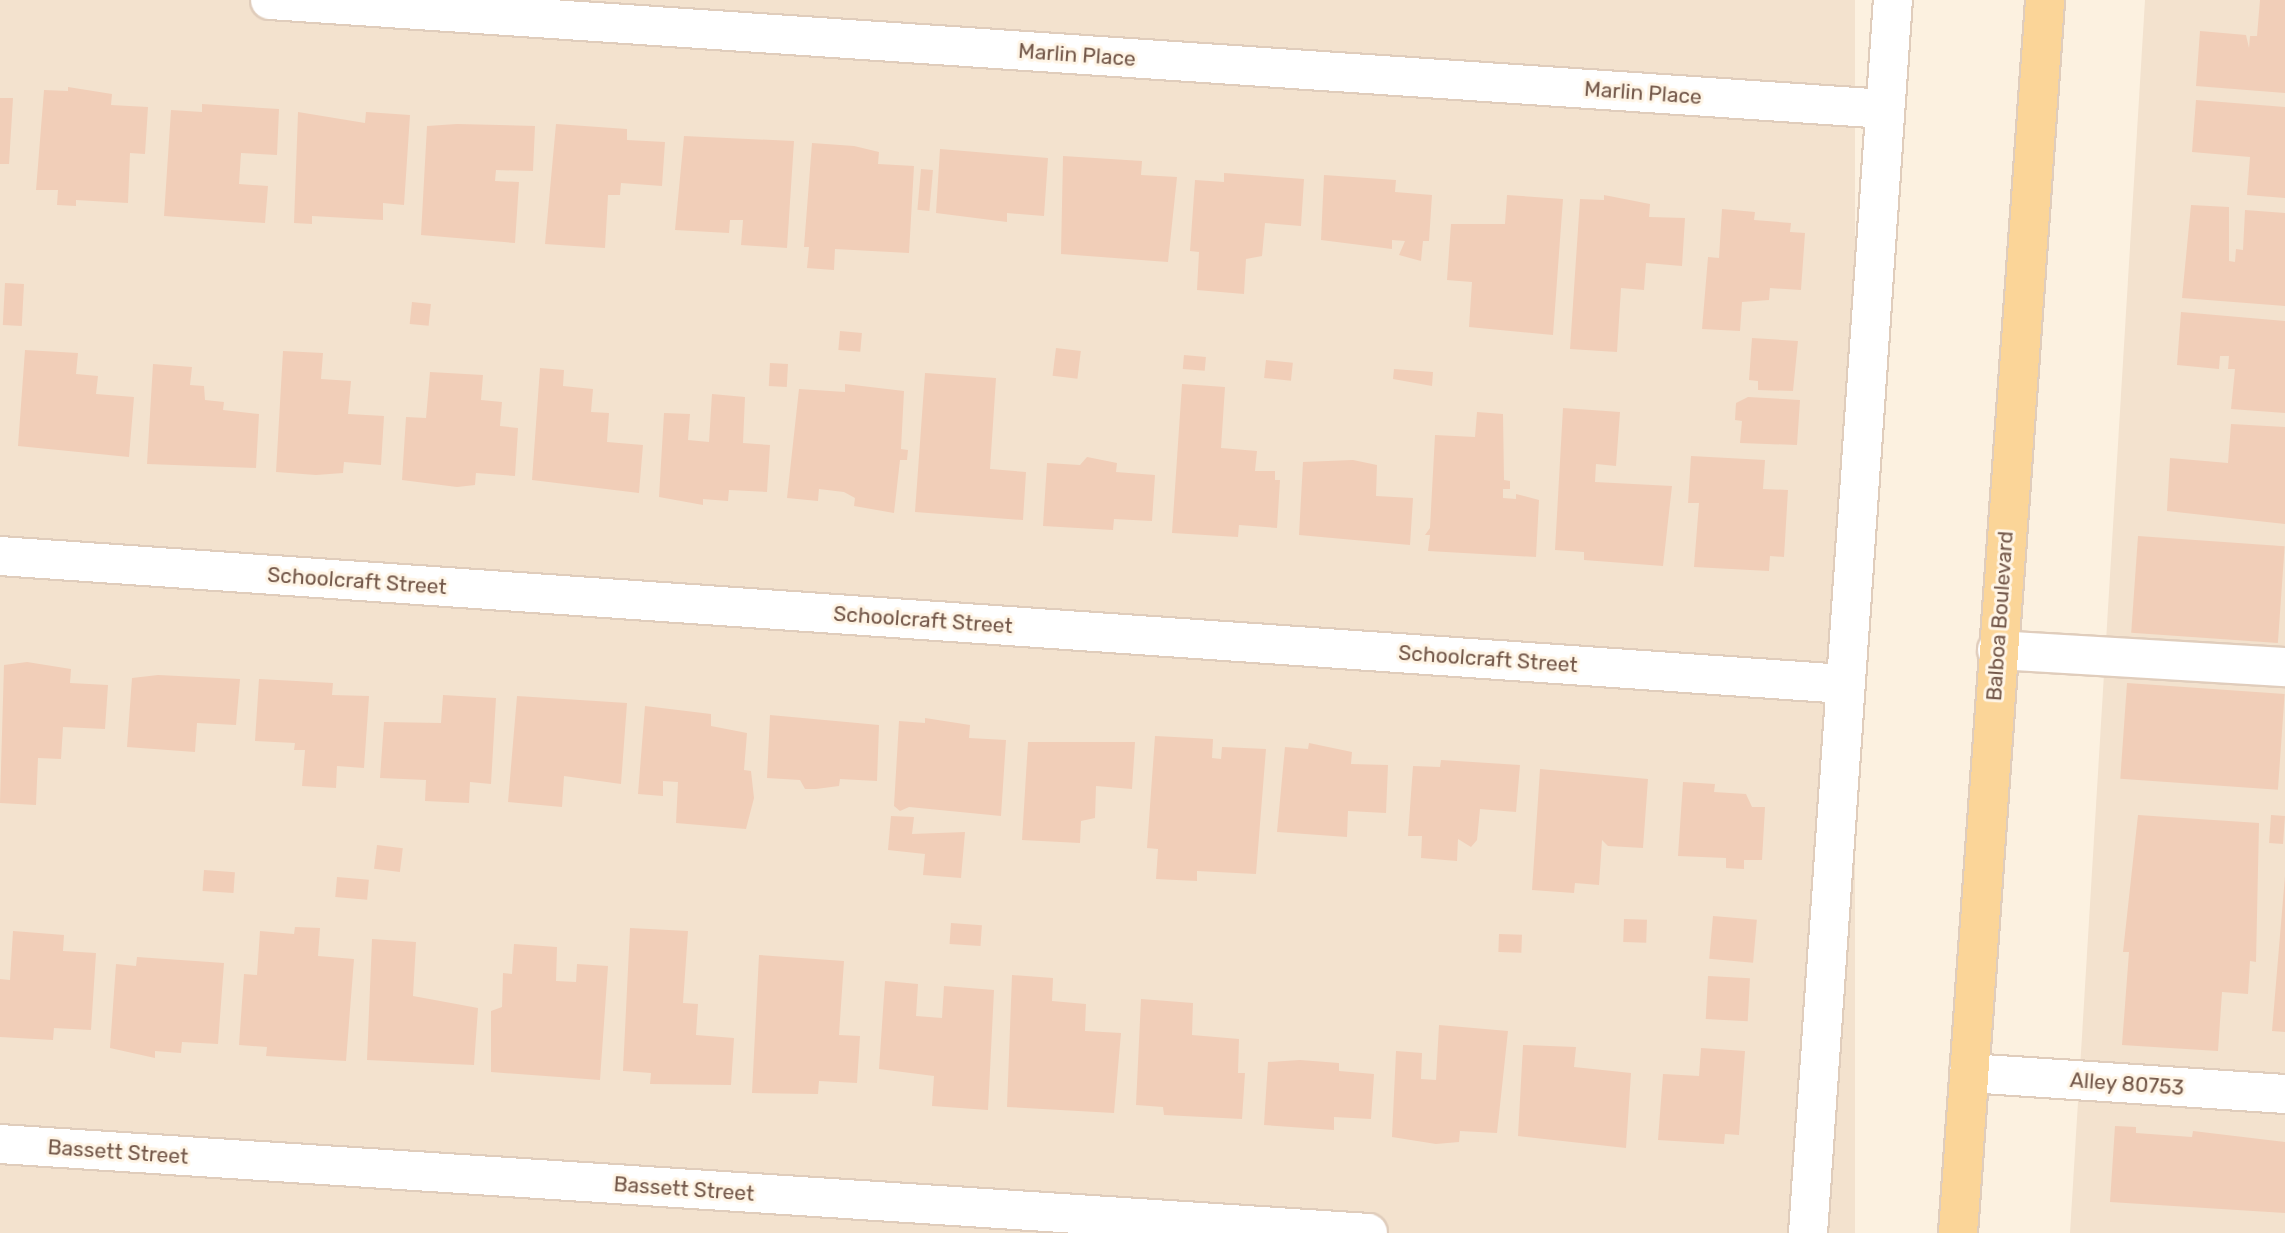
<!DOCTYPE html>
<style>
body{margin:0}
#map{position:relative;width:2285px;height:1233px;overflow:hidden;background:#fcf1e0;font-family:Rubik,sans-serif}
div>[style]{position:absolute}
.residential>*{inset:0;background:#f3e2ce;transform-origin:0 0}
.building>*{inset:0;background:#f1ceb8;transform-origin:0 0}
.roads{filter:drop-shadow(2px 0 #e0cdbc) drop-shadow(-2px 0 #e0cdbc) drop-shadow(0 2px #e0cdbc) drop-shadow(0 -2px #e0cdbc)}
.minor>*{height:38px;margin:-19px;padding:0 19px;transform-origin:19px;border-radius:19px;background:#fff}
.major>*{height:38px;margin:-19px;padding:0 19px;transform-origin:19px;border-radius:19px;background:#fbd598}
span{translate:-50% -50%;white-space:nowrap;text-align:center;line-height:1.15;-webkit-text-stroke:6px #fff5e6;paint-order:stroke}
.street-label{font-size:21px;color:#725648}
</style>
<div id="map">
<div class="residential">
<div style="left:0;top:0;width:1855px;height:1233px"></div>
<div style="clip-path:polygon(2145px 0,2285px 0,2285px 1233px,2070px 1233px)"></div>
</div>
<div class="building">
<div style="clip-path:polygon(2260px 0,2285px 0,2285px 93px,2196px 86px,2200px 31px,2246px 35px,2249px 48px,2250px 36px,2257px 36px)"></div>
<div style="clip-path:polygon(68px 87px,112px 94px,111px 105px,148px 107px,145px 154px,130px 153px,128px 203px,76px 200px,76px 206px,57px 205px,58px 190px,36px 190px,44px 90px,68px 91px)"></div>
<div style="clip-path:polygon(0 98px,13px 98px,9px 164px,0 164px)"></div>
<div style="clip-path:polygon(2196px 100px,2285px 107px,2285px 198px,2247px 195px,2250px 157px,2192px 152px)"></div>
<div style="clip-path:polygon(202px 104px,279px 109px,277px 155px,241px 153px,239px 184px,268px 186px,265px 223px,164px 216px,171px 110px,202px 112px)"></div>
<div style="clip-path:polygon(298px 112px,365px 123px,366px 112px,410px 115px,404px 205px,383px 203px,383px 220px,312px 216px,312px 224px,294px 223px)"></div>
<div style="clip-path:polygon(457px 124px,535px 126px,533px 171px,496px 170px,495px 181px,519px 182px,515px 243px,421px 235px,427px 126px)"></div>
<div style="clip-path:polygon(556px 124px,627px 129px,627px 140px,665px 142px,662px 186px,621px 183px,620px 195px,608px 195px,605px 248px,545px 244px)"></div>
<div style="clip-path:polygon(684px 136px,794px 141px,787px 248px,741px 245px,743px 220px,730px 220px,729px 233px,675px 230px)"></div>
<div style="clip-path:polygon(812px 143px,854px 146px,879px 152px,878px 164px,914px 166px,909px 253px,835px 249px,834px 270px,807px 268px,809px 247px,804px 247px)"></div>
<div style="clip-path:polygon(940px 149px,1048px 158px,1044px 216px,1007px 213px,1007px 222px,936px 213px)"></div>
<div style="clip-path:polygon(1063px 156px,1142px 161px,1141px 175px,1177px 177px,1168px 262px,1061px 254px)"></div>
<div style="left:921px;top:169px;width:12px;height:41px;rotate:5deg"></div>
<div style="clip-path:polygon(1224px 173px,1304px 179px,1301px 226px,1265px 223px,1262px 256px,1246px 259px,1244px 294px,1197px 290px,1199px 252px,1190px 251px,1195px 180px,1224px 182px)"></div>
<div style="clip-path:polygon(1324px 175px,1396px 180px,1395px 192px,1432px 195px,1429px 241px,1423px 241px,1421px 261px,1399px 255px,1405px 241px,1392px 240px,1392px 249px,1321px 240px)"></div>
<div style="clip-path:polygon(1507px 195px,1563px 199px,1553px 335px,1469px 327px,1472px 282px,1447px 280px,1451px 224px,1505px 224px)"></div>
<div style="clip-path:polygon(1604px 195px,1650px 204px,1649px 217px,1685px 218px,1682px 266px,1646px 263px,1644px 290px,1621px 288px,1617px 352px,1570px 349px,1580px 199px,1604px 200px)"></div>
<div style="clip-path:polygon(2191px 205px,2229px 207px,2229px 261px,2235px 262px,2236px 249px,2243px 250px,2245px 210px,2285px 213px,2285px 306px,2182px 298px)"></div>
<div style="clip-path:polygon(1722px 209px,1755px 212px,1754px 220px,1791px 223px,1790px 232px,1805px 233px,1801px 290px,1770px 288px,1769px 300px,1742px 302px,1740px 331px,1702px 329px,1708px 257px,1719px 258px)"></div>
<div style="left:5px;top:283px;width:19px;height:42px;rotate:3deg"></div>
<div style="left:412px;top:302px;width:19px;height:22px;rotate:6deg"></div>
<div style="clip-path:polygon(2181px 312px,2285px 321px,2285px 413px,2231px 409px,2235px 369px,2228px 369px,2229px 356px,2220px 356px,2219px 369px,2177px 365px)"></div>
<div style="left:840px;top:331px;width:22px;height:19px;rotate:5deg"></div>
<div style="clip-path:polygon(1752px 338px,1798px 341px,1793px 391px,1758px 390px,1758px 381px,1749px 380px)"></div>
<div style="left:1056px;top:348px;width:25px;height:28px;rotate:7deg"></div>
<div style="clip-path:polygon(25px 350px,78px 353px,76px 374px,98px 376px,96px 394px,134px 397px,129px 457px,18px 446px)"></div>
<div style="clip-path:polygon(283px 351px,323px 353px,321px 379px,351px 381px,348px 414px,384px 416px,381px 465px,344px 462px,343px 473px,316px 475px,276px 472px)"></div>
<div style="left:1184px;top:355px;width:22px;height:14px;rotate:5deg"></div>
<div style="left:1266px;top:360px;width:27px;height:18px;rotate:6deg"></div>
<div style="left:770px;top:363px;width:18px;height:23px;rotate:3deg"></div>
<div style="clip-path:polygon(153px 364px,192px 367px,190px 385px,204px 386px,205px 400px,224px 402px,223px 410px,259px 414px,256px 468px,147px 464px)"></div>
<div style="clip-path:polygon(540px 368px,564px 370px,563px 386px,593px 389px,591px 412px,609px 413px,607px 442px,643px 445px,639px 493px,532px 480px)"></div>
<div style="clip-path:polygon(1394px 369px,1433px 372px,1432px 386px,1393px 379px)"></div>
<div style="clip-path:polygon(430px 372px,483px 375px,481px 400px,502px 402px,500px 426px,518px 428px,515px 476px,476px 473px,475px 485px,457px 487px,402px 480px,406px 417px,426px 418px)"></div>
<div style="clip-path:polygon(925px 373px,996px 378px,990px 469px,1026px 472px,1023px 520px,915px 512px)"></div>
<div style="clip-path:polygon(845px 384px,904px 391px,901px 449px,908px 450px,907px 460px,900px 460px,894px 513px,854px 506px,855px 498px,844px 492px,819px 489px,818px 501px,787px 498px,799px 389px,845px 392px)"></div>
<div style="clip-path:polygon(1182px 384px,1225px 387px,1221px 448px,1257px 451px,1255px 471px,1275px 471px,1275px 480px,1280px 480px,1277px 528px,1239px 525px,1238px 537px,1172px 533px)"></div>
<div style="clip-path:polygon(712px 394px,745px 397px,743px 443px,770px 445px,767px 492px,729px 490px,728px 501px,703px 499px,703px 505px,659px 497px,664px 413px,690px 414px,688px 440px,709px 442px)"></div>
<div style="clip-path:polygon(1748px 397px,1800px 400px,1797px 445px,1740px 443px,1742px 421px,1735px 420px,1736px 403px)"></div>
<div style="clip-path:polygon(1563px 408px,1620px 412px,1616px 466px,1596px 464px,1595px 482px,1672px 486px,1663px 566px,1584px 560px,1584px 552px,1555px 550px)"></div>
<div style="clip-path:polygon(1477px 412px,1503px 414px,1504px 480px,1510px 481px,1510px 489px,1503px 489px,1503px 498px,1516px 499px,1516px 494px,1539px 500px,1536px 557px,1428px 551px,1430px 535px,1425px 535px,1430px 528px,1435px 435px,1475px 437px)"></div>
<div style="clip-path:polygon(2231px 424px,2285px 427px,2285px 524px,2167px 511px,2170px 458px,2228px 463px)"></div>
<div style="clip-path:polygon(1691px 456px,1765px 460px,1763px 489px,1788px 490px,1784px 557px,1770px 556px,1769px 571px,1694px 567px,1699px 503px,1688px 503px)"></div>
<div style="clip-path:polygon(1087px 457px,1117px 463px,1116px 472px,1155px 475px,1152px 521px,1114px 519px,1113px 530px,1043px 526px,1047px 463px,1080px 465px)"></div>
<div style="clip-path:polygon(1353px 460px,1377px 465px,1376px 496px,1413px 498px,1410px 545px,1299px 535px,1303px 462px)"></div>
<div style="left:2138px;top:536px;width:147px;height:97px;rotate:4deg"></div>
<div style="clip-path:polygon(27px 662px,71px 669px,70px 683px,108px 685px,105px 729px,63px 727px,61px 759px,38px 758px,36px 805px,0 803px,4px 665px)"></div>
<div style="clip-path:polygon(158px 675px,240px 679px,236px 725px,197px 723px,195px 752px,127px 747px,132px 678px)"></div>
<div style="clip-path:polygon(259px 679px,333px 683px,332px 695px,369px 696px,364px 768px,337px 766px,336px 788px,302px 786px,305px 750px,294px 750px,295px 743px,255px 741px)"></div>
<div style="left:2127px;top:683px;width:158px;height:96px;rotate:4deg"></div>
<div style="clip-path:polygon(443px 695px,496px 698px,491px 784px,470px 782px,469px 803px,425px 801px,426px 780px,380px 778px,384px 722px,441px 723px)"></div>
<div style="clip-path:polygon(517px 696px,627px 703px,621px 784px,564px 776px,562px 807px,508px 802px)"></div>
<div style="clip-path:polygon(645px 706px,711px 714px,711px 726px,747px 733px,744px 770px,751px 771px,754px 798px,746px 829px,676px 823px,678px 782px,663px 781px,663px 796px,638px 794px)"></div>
<div style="clip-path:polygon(770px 715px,879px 725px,877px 781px,840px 779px,839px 786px,816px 789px,805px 789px,800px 780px,767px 778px)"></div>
<div style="clip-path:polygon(925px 718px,970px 725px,969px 738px,1006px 740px,1001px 816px,909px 807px,900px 811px,894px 806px,899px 721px,925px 723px)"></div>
<div style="clip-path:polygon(1155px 736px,1213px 739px,1212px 758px,1221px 759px,1222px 747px,1266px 749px,1256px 874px,1197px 871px,1197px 881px,1156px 879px,1158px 849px,1147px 848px)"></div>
<div style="clip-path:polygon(1028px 742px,1135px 742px,1132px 789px,1096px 786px,1095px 818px,1081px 821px,1080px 843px,1022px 840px)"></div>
<div style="clip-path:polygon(1309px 743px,1352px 752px,1351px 764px,1388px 765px,1386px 813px,1348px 811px,1347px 837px,1277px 832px,1285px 747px,1308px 749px)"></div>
<div style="clip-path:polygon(1441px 760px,1520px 765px,1516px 812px,1480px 809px,1477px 840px,1471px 847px,1458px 839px,1457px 861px,1421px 858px,1422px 836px,1408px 836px,1413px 766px,1440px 767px)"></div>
<div style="clip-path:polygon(1540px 769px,1648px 779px,1643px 848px,1608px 846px,1602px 840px,1599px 885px,1575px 883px,1574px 893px,1532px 890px)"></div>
<div style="clip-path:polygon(1683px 782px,1715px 784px,1714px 792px,1746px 794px,1752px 807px,1765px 807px,1762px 860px,1744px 860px,1744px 869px,1726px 868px,1726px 858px,1678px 856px)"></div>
<div style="clip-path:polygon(2138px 815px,2259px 823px,2256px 962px,2250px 961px,2248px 994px,2222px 992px,2218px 1051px,2122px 1045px,2129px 952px,2123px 952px)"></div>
<div style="left:2271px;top:815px;width:14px;height:28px;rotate:4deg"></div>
<div style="clip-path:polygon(891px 816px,914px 817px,912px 834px,965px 832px,961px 878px,923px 875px,925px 854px,888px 850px)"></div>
<div style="left:377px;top:845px;width:26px;height:24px;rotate:7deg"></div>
<div style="left:204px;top:870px;width:31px;height:21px;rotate:4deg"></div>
<div style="clip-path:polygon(2285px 876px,2285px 1032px,2272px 1031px)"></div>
<div style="left:337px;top:877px;width:32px;height:20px;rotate:5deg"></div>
<div style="left:1713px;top:916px;width:44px;height:43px;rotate:5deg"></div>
<div style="left:1624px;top:919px;width:23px;height:23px;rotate:2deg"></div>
<div style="left:951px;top:923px;width:31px;height:21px;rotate:4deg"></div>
<div style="clip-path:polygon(295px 927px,320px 928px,318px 956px,354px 959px,346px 1061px,266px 1056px,267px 1047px,239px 1045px,244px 974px,257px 975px,260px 931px,294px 934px)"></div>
<div style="clip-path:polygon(630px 928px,688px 931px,683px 1003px,698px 1004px,696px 1035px,734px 1038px,731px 1085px,650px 1084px,651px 1073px,623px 1071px)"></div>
<div style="clip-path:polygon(13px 931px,64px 935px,63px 951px,96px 953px,91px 1030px,54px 1028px,53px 1040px,0 1037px,0 979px,10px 980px)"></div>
<div style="left:1499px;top:934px;width:23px;height:18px;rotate:2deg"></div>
<div style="clip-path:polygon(372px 939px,416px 942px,413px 996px,478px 1008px,474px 1065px,367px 1060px)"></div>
<div style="clip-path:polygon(514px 944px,557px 947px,556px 981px,576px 982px,577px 964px,608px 966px,600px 1080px,491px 1072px,491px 1011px,502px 1007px,503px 973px,512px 974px)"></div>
<div style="clip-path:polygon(759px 955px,844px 961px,839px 1035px,860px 1036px,857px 1083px,819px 1081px,818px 1094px,752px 1093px)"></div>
<div style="clip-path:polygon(137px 957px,224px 963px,218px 1044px,182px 1042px,181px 1053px,155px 1051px,155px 1058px,110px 1048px,116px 964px,136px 966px)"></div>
<div style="clip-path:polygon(1012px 975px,1053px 978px,1052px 1001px,1086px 1004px,1085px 1031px,1121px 1033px,1114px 1113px,1007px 1107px)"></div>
<div style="left:1708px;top:976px;width:42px;height:43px;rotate:3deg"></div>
<div style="clip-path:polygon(885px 981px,918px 984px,916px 1016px,942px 1018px,944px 986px,994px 990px,988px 1110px,932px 1106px,934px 1076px,879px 1069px)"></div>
<div style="clip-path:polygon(1141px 999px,1193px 1003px,1192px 1035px,1239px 1039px,1238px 1073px,1245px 1073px,1242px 1119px,1164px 1115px,1163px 1107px,1136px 1105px)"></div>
<div style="clip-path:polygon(1439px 1025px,1508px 1031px,1497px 1133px,1460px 1131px,1459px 1142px,1436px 1144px,1392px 1137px,1396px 1051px,1422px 1053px,1421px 1079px,1436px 1080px)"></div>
<div style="clip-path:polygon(1523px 1045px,1576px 1047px,1574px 1067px,1631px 1073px,1626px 1148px,1518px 1136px)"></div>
<div style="clip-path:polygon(1701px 1048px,1745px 1051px,1739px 1135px,1725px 1134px,1724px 1144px,1658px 1140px,1663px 1074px,1699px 1076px)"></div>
<div style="clip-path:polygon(1300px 1060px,1339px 1063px,1339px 1071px,1374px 1074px,1371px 1119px,1334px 1117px,1334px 1130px,1264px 1125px,1268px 1062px)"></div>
<div style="clip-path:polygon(2115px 1126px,2136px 1127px,2136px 1133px,2192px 1137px,2193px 1131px,2285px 1142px,2285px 1213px,2110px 1202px)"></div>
</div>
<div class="roads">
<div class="minor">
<div style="left:270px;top:0;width:1618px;rotate:3.86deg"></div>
<div style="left:0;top:556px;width:1849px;rotate:3.97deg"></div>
<div style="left:1997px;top:650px;width:289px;rotate:3.4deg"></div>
<div style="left:1969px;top:1073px;width:317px;rotate:3.8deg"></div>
<div style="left:0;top:1144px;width:1371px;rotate:3.72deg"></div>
<div style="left:1808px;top:1233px;width:1236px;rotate:-86.06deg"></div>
</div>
<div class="major">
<div style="left:1958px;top:1233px;width:1236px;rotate:-85.96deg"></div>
</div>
</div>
<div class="street-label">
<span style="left:1077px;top:55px;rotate:4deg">Marlin Place</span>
<span style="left:1643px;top:93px;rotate:4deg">Marlin Place</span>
<span style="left:357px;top:581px;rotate:4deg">Schoolcraft Street</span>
<span style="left:2000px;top:616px;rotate:-86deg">Balboa Boulevard</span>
<span style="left:923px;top:620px;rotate:4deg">Schoolcraft Street</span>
<span style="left:1488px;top:659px;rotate:4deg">Schoolcraft Street</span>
<span style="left:2127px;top:1084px;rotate:4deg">Alley 80753</span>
<span style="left:118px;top:1152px;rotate:4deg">Bassett Street</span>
<span style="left:684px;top:1189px;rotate:4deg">Bassett Street</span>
</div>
</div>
